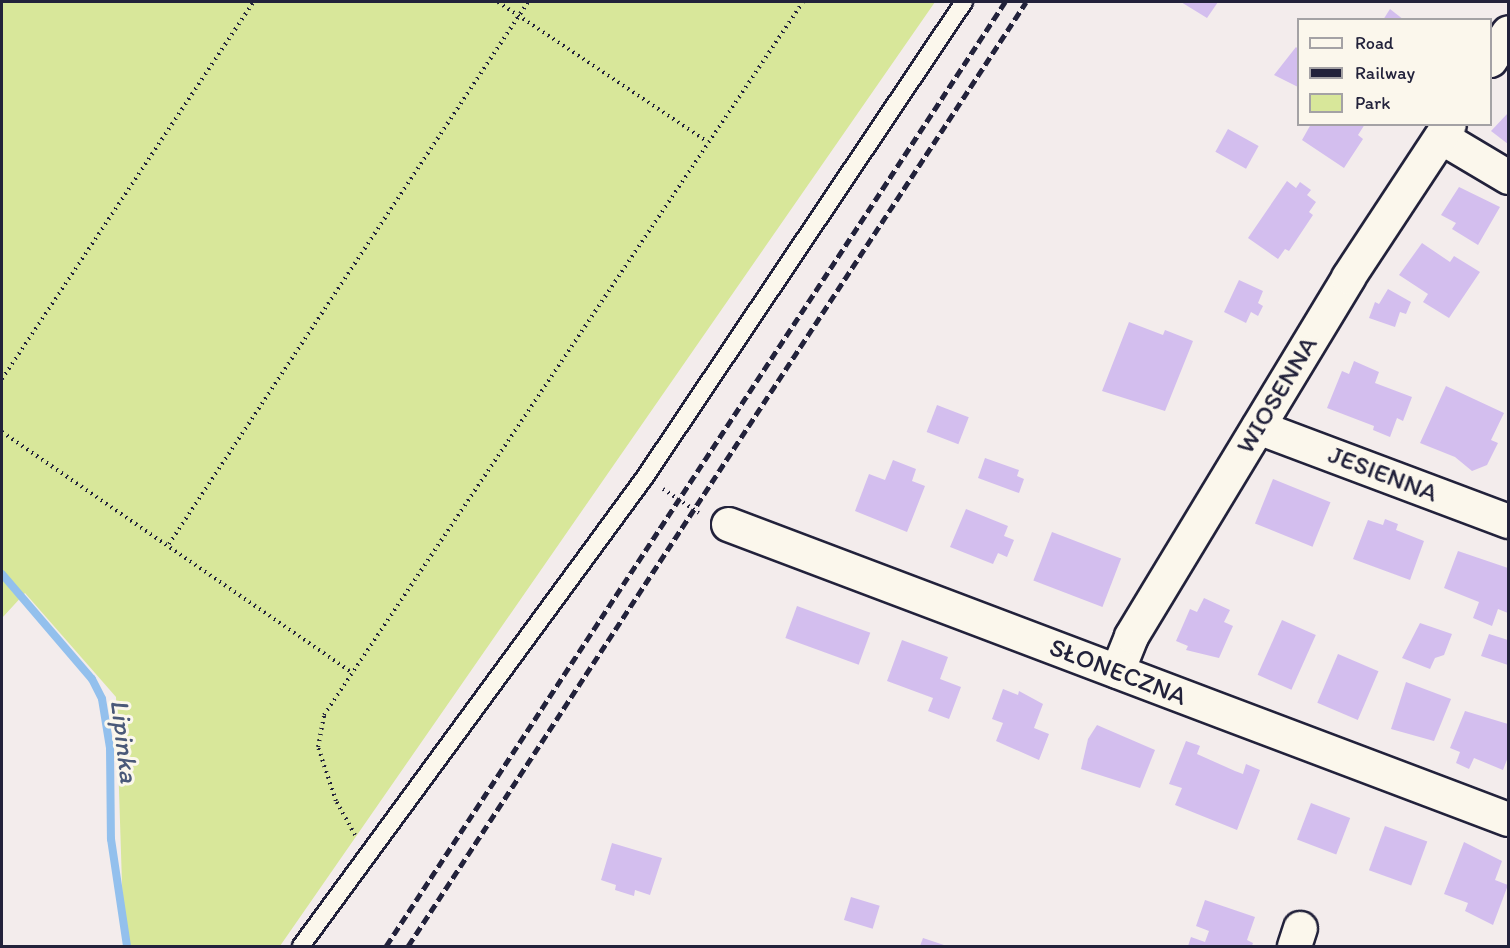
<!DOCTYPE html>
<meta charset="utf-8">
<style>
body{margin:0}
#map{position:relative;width:1510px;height:948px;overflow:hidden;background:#f3ecec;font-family:Itim,sans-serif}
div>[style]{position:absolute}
.green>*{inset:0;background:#d8e79a}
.stream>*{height:8px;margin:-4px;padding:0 4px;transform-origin:4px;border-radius:4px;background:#93c0ed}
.building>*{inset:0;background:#d3beee;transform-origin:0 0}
.path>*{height:4px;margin-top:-2px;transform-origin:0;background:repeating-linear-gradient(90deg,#22223b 0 1.5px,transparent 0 6px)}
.roads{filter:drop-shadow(2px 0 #22223b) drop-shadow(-2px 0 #22223b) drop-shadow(0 2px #22223b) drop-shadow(0 -2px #22223b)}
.service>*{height:16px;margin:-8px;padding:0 8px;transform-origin:8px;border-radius:8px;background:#fbf7ec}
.minor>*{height:33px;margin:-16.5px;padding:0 16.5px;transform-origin:16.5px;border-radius:16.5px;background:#fbf7ec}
.rail>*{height:4.5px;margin-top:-2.25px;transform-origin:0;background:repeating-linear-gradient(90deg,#22223b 0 9px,transparent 0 13.5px)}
span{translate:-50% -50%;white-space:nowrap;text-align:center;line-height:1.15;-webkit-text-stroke:6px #fbf7ec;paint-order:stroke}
.street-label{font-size:26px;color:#22223b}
.water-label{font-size:27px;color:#4a5979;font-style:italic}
.frame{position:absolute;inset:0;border:3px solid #22223b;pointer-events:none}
.legend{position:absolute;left:1297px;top:18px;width:195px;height:108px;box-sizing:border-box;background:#fbf7ec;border:2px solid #a4a2a5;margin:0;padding:8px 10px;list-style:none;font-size:18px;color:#22223b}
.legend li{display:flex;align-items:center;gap:12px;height:30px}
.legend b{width:30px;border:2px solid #a4a2a5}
</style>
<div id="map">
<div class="green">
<div style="clip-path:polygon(2px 2px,935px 2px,280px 946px,124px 946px,116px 697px,25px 593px,2px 618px)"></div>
</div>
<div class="stream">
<div style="left:2px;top:574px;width:138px;rotate:49.4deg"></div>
<div style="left:92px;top:679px;width:22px;rotate:63deg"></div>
<div style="left:102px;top:699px;width:50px;rotate:80.7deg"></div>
<div style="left:110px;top:748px;width:91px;rotate:89.4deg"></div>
<div style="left:111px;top:839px;width:108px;rotate:81.5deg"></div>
</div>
<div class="building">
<div style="clip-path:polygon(1181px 2px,1218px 2px,1207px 18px)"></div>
<div style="clip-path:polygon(1390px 9px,1404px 20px,1383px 20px)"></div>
<div style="clip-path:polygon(1296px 47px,1298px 49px,1298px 87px,1274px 75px)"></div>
<div style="clip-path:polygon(1508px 113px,1508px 144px,1491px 131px)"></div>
<div style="clip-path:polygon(1311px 124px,1365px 124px,1358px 135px,1363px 139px,1344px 168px,1302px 140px)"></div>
<div style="left:1228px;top:129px;width:35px;height:26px;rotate:29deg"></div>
<div style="clip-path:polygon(1287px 181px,1296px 188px,1300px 182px,1311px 190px,1307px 195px,1316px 202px,1309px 212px,1313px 215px,1289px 251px,1285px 249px,1278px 259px,1248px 238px)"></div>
<div style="clip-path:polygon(1459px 187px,1500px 207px,1478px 245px,1452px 229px,1456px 223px,1441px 215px)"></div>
<div style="clip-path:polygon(1422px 243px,1450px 262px,1454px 256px,1480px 272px,1449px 318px,1423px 302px,1428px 294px,1399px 275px)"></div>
<div style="clip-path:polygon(1239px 280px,1263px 291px,1258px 303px,1263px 306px,1258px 316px,1251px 312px,1246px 323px,1224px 312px)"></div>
<div style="clip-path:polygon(1388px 289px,1411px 302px,1406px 314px,1400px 312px,1395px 327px,1369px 318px,1375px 302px,1379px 304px)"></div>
<div style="clip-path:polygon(1129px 322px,1163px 335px,1165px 330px,1193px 341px,1165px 411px,1102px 391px)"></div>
<div style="clip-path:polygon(1354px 361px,1379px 372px,1375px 383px,1412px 397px,1403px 421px,1397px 418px,1390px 437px,1373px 430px,1374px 426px,1327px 408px,1342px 371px,1349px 374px)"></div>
<div style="clip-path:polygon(1446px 386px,1504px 413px,1491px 440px,1498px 443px,1487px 465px,1472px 471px,1455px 457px,1420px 443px)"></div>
<div style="left:937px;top:405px;width:34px;height:29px;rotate:21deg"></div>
<div style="clip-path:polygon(985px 458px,1019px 470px,1017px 476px,1024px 479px,1019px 493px,978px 478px)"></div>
<div style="clip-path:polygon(893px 460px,916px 469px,912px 481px,925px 486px,907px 532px,855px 511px,869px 474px,885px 480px)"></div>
<div style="left:1273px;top:479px;width:62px;height:48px;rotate:22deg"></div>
<div style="clip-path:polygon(966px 509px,1008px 526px,1004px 536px,1014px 540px,1007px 557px,998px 553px,993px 564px,950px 547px)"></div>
<div style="clip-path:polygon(1385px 519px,1398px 524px,1396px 530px,1424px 541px,1410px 580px,1353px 559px,1368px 520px,1383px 525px)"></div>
<div style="left:1052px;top:532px;width:74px;height:52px;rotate:21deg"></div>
<div style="clip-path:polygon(1458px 551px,1508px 568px,1508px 613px,1498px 609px,1492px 626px,1473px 618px,1479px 602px,1444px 588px)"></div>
<div style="clip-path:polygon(1204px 598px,1230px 610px,1224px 622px,1233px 626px,1219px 658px,1186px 650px,1188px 646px,1176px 641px,1190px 609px,1197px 612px)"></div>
<div style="left:797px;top:606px;width:78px;height:34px;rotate:20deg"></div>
<div style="left:1282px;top:620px;width:37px;height:60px;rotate:24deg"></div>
<div style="clip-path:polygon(1420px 623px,1452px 634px,1444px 655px,1435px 658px,1430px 669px,1402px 658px)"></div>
<div style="clip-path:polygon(1489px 634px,1508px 640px,1508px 665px,1481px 656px)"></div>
<div style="clip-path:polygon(902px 640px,948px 657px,940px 679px,961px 687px,949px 719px,928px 711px,933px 698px,887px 681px)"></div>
<div style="left:1338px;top:654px;width:44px;height:53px;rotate:23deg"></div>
<div style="clip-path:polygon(1406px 682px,1451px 699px,1434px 741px,1391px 729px)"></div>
<div style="clip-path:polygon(1003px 689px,1018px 695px,1019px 691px,1043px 704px,1034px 728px,1049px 734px,1039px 760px,996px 741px,1003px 723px,992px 719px)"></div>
<div style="clip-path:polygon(1465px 711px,1508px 724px,1508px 757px,1503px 770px,1474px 758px,1469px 769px,1456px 763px,1460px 752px,1450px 748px)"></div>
<div style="clip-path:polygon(1097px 725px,1155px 750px,1140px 788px,1081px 769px,1088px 739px)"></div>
<div style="clip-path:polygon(1186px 741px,1200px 746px,1197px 754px,1235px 771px,1243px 774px,1246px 764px,1260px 770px,1237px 830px,1175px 805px,1182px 788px,1169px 784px)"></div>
<div style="left:1311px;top:803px;width:42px;height:39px;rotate:21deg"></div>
<div style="left:1385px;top:826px;width:45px;height:47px;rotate:20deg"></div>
<div style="clip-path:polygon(1464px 842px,1502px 861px,1495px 880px,1508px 885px,1493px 925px,1465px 911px,1468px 903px,1444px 894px)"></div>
<div style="clip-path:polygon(612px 843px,662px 858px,650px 895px,635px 890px,634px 896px,615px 890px,616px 885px,601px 880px)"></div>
<div style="left:851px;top:897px;width:30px;height:24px;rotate:17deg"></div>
<div style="clip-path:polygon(1205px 900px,1255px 917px,1247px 940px,1253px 943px,1252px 946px,1188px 946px,1191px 937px,1205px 942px,1209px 931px,1196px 926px)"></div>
<div style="clip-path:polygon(923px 938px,947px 946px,920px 946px)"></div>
</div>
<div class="path">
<div style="left:498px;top:2px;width:252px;rotate:33.7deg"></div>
<div style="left:2px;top:379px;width:453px;rotate:-56.3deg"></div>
<div style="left:2px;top:432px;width:426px;rotate:34.5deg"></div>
<div style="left:663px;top:489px;width:43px;rotate:33.7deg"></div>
<div style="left:169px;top:544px;width:650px;rotate:-56.48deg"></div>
<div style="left:355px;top:835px;width:39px;rotate:-119deg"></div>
<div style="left:336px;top:801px;width:57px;rotate:-108.4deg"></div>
<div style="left:318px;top:747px;width:33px;rotate:-79deg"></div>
<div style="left:324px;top:715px;width:859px;rotate:-56.11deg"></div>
</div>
<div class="roads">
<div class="service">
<div style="left:301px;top:946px;width:582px;rotate:-53.74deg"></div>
<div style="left:645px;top:477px;width:572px;rotate:-56.12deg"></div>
</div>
<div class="minor">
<div style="left:1490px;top:60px;width:33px;rotate:-57deg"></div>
<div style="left:1441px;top:137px;width:78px;rotate:30.8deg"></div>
<div style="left:1258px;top:427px;width:267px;rotate:20.6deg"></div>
<div style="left:728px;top:524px;width:834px;rotate:20.72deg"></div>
<div style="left:1117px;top:671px;width:38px;rotate:-68deg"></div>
<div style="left:1131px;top:636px;width:419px;rotate:-58.8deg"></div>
<div style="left:1348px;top:277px;width:183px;rotate:-56.6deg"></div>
<div style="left:1294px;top:946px;width:19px;rotate:-72deg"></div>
</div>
</div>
<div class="rail">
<div style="left:386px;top:946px;width:1129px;rotate:-56.75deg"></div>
<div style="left:408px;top:946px;width:1128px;rotate:-56.79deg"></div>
</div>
<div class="street-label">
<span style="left:1277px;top:395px;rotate:-59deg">WIOSENNA</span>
<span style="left:1383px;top:474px;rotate:21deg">JESIENNA</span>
<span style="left:1118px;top:672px;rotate:21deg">SŁONECZNA</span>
</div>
<div class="water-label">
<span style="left:125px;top:741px;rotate:83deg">Lipinka</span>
</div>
<div class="frame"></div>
<ul class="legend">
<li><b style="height:8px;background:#fbf7ec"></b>Road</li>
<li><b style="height:8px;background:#22223b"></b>Railway</li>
<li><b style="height:16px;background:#d8e79a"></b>Park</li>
</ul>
</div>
